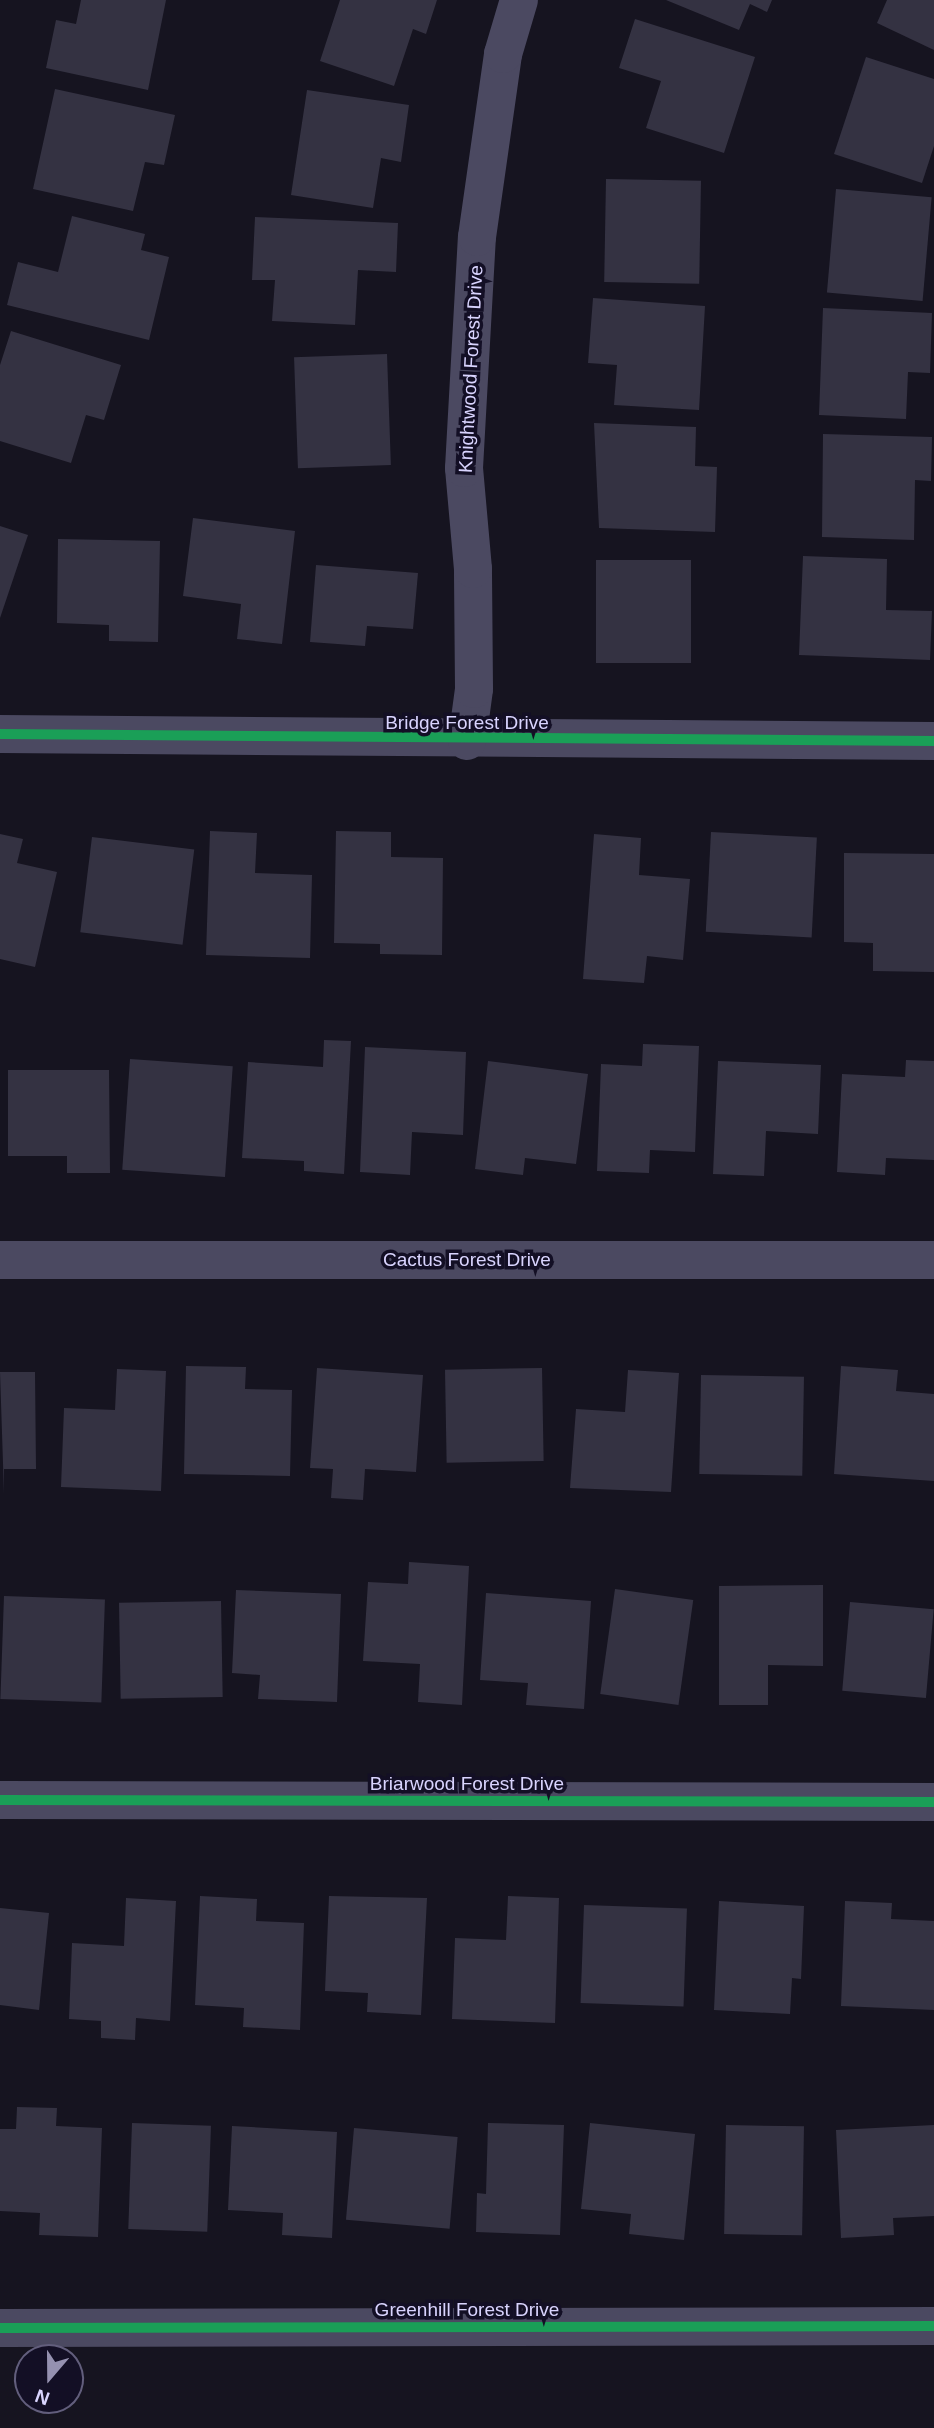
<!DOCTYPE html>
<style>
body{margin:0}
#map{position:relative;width:934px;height:2428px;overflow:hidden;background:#161420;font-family:Arial,sans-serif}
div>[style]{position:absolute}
.building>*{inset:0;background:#343242;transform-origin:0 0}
.minor>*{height:38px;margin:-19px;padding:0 19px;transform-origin:19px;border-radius:19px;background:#4b4961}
.cycleway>*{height:10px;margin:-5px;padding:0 5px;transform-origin:5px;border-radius:5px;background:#1a9f57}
span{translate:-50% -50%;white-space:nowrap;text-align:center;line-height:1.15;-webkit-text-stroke:7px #130f25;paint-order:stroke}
.street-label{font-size:19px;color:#d9d4fe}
.north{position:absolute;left:14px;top:2344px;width:70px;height:70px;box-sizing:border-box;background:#130f25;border:2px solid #625e7c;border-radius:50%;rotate:200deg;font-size:19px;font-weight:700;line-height:28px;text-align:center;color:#d9d4fe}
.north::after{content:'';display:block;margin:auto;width:24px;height:32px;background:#9591b0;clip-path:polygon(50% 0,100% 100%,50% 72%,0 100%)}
</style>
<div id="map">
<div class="building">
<div style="clip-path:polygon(81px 0,166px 0,148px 90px,46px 68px,56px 20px,76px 24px)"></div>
<div style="clip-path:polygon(340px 0,437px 0,426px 34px,413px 29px,394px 86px,320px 61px)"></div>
<div style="clip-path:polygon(666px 0,772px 0,767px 12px,750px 4px,739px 30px)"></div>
<div style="clip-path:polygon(887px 0,934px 0,934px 50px,877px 23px)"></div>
<div style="clip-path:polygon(635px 19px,755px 57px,724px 153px,646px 128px,661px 81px,619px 68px)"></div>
<div style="clip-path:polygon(866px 57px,934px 79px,934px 146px,922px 183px,834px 154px)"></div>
<div style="clip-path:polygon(55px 89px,175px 115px,164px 165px,145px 162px,133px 211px,33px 189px)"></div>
<div style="clip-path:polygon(307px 90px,409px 105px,401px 162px,381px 158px,373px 208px,291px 195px)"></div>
<div style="left:606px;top:179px;width:95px;height:103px;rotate:1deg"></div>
<div style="left:836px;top:189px;width:96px;height:104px;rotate:5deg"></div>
<div style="clip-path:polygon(72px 216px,145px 234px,141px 250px,169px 257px,149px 340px,7px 305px,18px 262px,58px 272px)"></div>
<div style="clip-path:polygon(255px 217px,398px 223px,396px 272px,358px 270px,355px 325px,272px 321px,275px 280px,252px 280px)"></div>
<div style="clip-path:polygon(593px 298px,705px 306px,699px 410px,614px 405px,617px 365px,588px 363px)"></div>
<div style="clip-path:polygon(823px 308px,932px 313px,930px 373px,908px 372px,906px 419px,819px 415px)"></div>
<div style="clip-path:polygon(11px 331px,121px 365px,104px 420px,86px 415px,71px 463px,0 441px,0 365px)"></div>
<div style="left:387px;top:354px;width:111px;height:93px;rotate:88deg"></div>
<div style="clip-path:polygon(594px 423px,696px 427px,695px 466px,717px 467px,715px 532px,599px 528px)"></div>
<div style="clip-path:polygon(823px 434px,932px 437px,931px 481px,915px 480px,914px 540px,822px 537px)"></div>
<div style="clip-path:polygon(193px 518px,295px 531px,282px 644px,237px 639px,241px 604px,183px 596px)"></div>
<div style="clip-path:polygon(0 526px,28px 535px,0 618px)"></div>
<div style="clip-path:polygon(58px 539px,160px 541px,158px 642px,109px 641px,109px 625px,57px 623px)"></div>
<div style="clip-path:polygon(803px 556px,887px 559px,886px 610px,932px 611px,930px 660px,799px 655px)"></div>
<div style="left:596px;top:560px;width:95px;height:103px"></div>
<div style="clip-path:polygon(316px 565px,418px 573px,413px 629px,367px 626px,365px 646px,310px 642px)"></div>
<div style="clip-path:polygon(210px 831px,257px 833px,255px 873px,312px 875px,310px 958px,206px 955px)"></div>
<div style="clip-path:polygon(336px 831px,391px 832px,391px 857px,443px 858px,442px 955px,380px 954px,380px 944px,334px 943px)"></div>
<div style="left:711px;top:832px;width:106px;height:100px;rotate:3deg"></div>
<div style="clip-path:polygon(0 834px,23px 839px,17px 863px,57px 872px,35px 967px,0 959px)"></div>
<div style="clip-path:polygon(594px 834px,641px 838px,639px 875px,690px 879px,683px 960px,647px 956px,644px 983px,583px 979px)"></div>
<div style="left:92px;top:837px;width:103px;height:96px;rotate:7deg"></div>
<div style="clip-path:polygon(844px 853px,934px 854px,934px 972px,873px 971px,873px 943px,844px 942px)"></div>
<div style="clip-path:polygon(324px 1040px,351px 1041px,344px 1174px,304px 1171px,304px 1161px,242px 1158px,248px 1062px,323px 1067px)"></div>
<div style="clip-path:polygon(643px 1044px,699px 1046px,695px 1152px,650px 1150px,649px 1173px,597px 1171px,601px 1064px,642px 1066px)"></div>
<div style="clip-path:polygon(365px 1047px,466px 1052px,463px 1135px,412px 1132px,410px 1175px,360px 1172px)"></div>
<div style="left:130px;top:1059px;width:103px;height:111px;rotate:4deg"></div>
<div style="clip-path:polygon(906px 1060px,934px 1061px,934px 1160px,886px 1158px,885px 1175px,837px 1172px,842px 1074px,905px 1077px)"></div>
<div style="clip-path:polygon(488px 1061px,588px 1074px,576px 1164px,525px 1158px,523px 1175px,475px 1169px)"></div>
<div style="clip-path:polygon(718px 1061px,821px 1065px,818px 1134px,766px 1131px,764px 1176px,713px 1174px)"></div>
<div style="clip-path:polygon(8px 1070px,109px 1070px,110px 1173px,67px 1173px,67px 1156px,8px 1156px)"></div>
<div style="clip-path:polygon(186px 1366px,246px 1367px,245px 1389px,292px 1390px,290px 1476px,184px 1474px)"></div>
<div style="clip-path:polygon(841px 1366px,898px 1370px,896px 1391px,934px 1394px,934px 1481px,834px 1474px)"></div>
<div style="clip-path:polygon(317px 1368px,423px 1375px,416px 1472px,365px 1469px,363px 1500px,331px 1498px,333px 1469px,310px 1468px)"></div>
<div style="left:542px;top:1368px;width:93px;height:97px;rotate:89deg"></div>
<div style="clip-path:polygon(117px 1369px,166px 1371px,161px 1491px,61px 1487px,64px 1408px,115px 1410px)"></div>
<div style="clip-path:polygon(628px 1370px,679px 1373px,671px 1492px,570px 1488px,576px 1409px,625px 1412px)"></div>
<div style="clip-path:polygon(0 1372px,35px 1372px,36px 1469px,4px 1469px,4px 1494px)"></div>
<div style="left:701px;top:1375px;width:103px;height:99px;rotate:1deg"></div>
<div style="clip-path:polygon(409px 1562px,469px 1566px,462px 1705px,418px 1702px,420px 1664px,363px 1661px,368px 1582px,408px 1584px)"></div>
<div style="clip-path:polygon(823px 1585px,823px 1666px,768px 1665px,768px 1705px,719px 1705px,719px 1586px)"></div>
<div style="left:615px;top:1589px;width:79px;height:106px;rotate:8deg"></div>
<div style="clip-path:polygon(236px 1590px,341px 1594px,337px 1702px,258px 1699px,260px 1675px,232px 1673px)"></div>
<div style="clip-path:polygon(486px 1593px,591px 1601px,584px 1709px,526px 1705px,528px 1683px,480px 1680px)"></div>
<div style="left:4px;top:1596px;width:101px;height:103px;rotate:2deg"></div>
<div style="left:221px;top:1601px;width:96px;height:102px;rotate:89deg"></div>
<div style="left:850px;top:1602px;width:84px;height:89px;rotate:5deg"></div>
<div style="clip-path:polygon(200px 1896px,257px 1899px,256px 1921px,304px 1923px,300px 2030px,243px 2027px,244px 2008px,195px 2005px)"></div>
<div style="clip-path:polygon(329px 1896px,427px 1898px,421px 2015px,367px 2012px,368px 1993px,325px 1991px)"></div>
<div style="clip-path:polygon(508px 1896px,559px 1898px,555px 2023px,452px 2019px,455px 1938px,506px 1940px)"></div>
<div style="clip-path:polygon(126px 1898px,176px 1901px,170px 2021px,136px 2018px,135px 2040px,101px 2038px,101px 2021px,69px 2019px,72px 1943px,124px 1946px)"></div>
<div style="clip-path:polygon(719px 1901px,804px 1906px,801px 1979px,792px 1978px,790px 2014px,714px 2010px)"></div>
<div style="clip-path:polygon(845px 1901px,892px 1903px,891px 1919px,934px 1921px,934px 2010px,841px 2006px)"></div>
<div style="left:584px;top:1905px;width:103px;height:98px;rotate:2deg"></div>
<div style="clip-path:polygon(0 1908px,49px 1913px,39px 2010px,0 2005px)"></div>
<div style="clip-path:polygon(17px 2107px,57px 2108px,56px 2126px,102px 2128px,98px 2237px,39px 2235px,40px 2213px,0 2211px,0 2129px,16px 2129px)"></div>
<div style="left:132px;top:2123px;width:79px;height:106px;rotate:2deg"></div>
<div style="clip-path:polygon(488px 2123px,564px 2125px,560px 2235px,476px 2232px,477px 2193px,486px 2194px)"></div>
<div style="clip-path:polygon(590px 2123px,695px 2134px,684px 2240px,629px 2234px,631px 2214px,581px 2209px)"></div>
<div style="left:726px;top:2125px;width:78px;height:109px;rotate:1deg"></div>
<div style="clip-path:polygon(934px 2125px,934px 2216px,893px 2218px,894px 2235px,841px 2238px,836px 2130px)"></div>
<div style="clip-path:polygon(232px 2126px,337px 2132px,332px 2238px,282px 2235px,283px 2213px,228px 2210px)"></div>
<div style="left:354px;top:2128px;width:104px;height:92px;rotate:5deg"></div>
</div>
<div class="minor">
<div style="left:0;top:734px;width:934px;rotate:0.43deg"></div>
<div style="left:467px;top:741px;width:52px;rotate:-82.3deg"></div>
<div style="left:474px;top:689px;width:120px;rotate:-90.5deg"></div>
<div style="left:473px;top:569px;width:101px;rotate:-95.1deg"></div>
<div style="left:464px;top:468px;width:231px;rotate:-86.8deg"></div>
<div style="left:477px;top:237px;width:185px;rotate:-81.9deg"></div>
<div style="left:503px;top:54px;width:56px;rotate:-73.5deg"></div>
<div style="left:0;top:1260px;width:934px"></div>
<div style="left:0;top:1800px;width:934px;rotate:0.12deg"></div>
<div style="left:0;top:2328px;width:934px;rotate:-0.12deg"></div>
</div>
<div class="cycleway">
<div style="left:0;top:734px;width:934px;rotate:0.43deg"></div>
<div style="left:0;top:1800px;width:934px;rotate:0.12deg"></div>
<div style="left:0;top:2328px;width:934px;rotate:-0.12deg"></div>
</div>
<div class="street-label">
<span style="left:471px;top:369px;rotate:-87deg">Knightwood Forest Drive</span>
<span style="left:467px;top:723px">Bridge Forest Drive</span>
<span style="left:467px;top:1260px">Cactus Forest Drive</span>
<span style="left:467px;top:1784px">Briarwood Forest Drive</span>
<span style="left:467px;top:2310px">Greenhill Forest Drive</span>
</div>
<div class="north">N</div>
</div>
